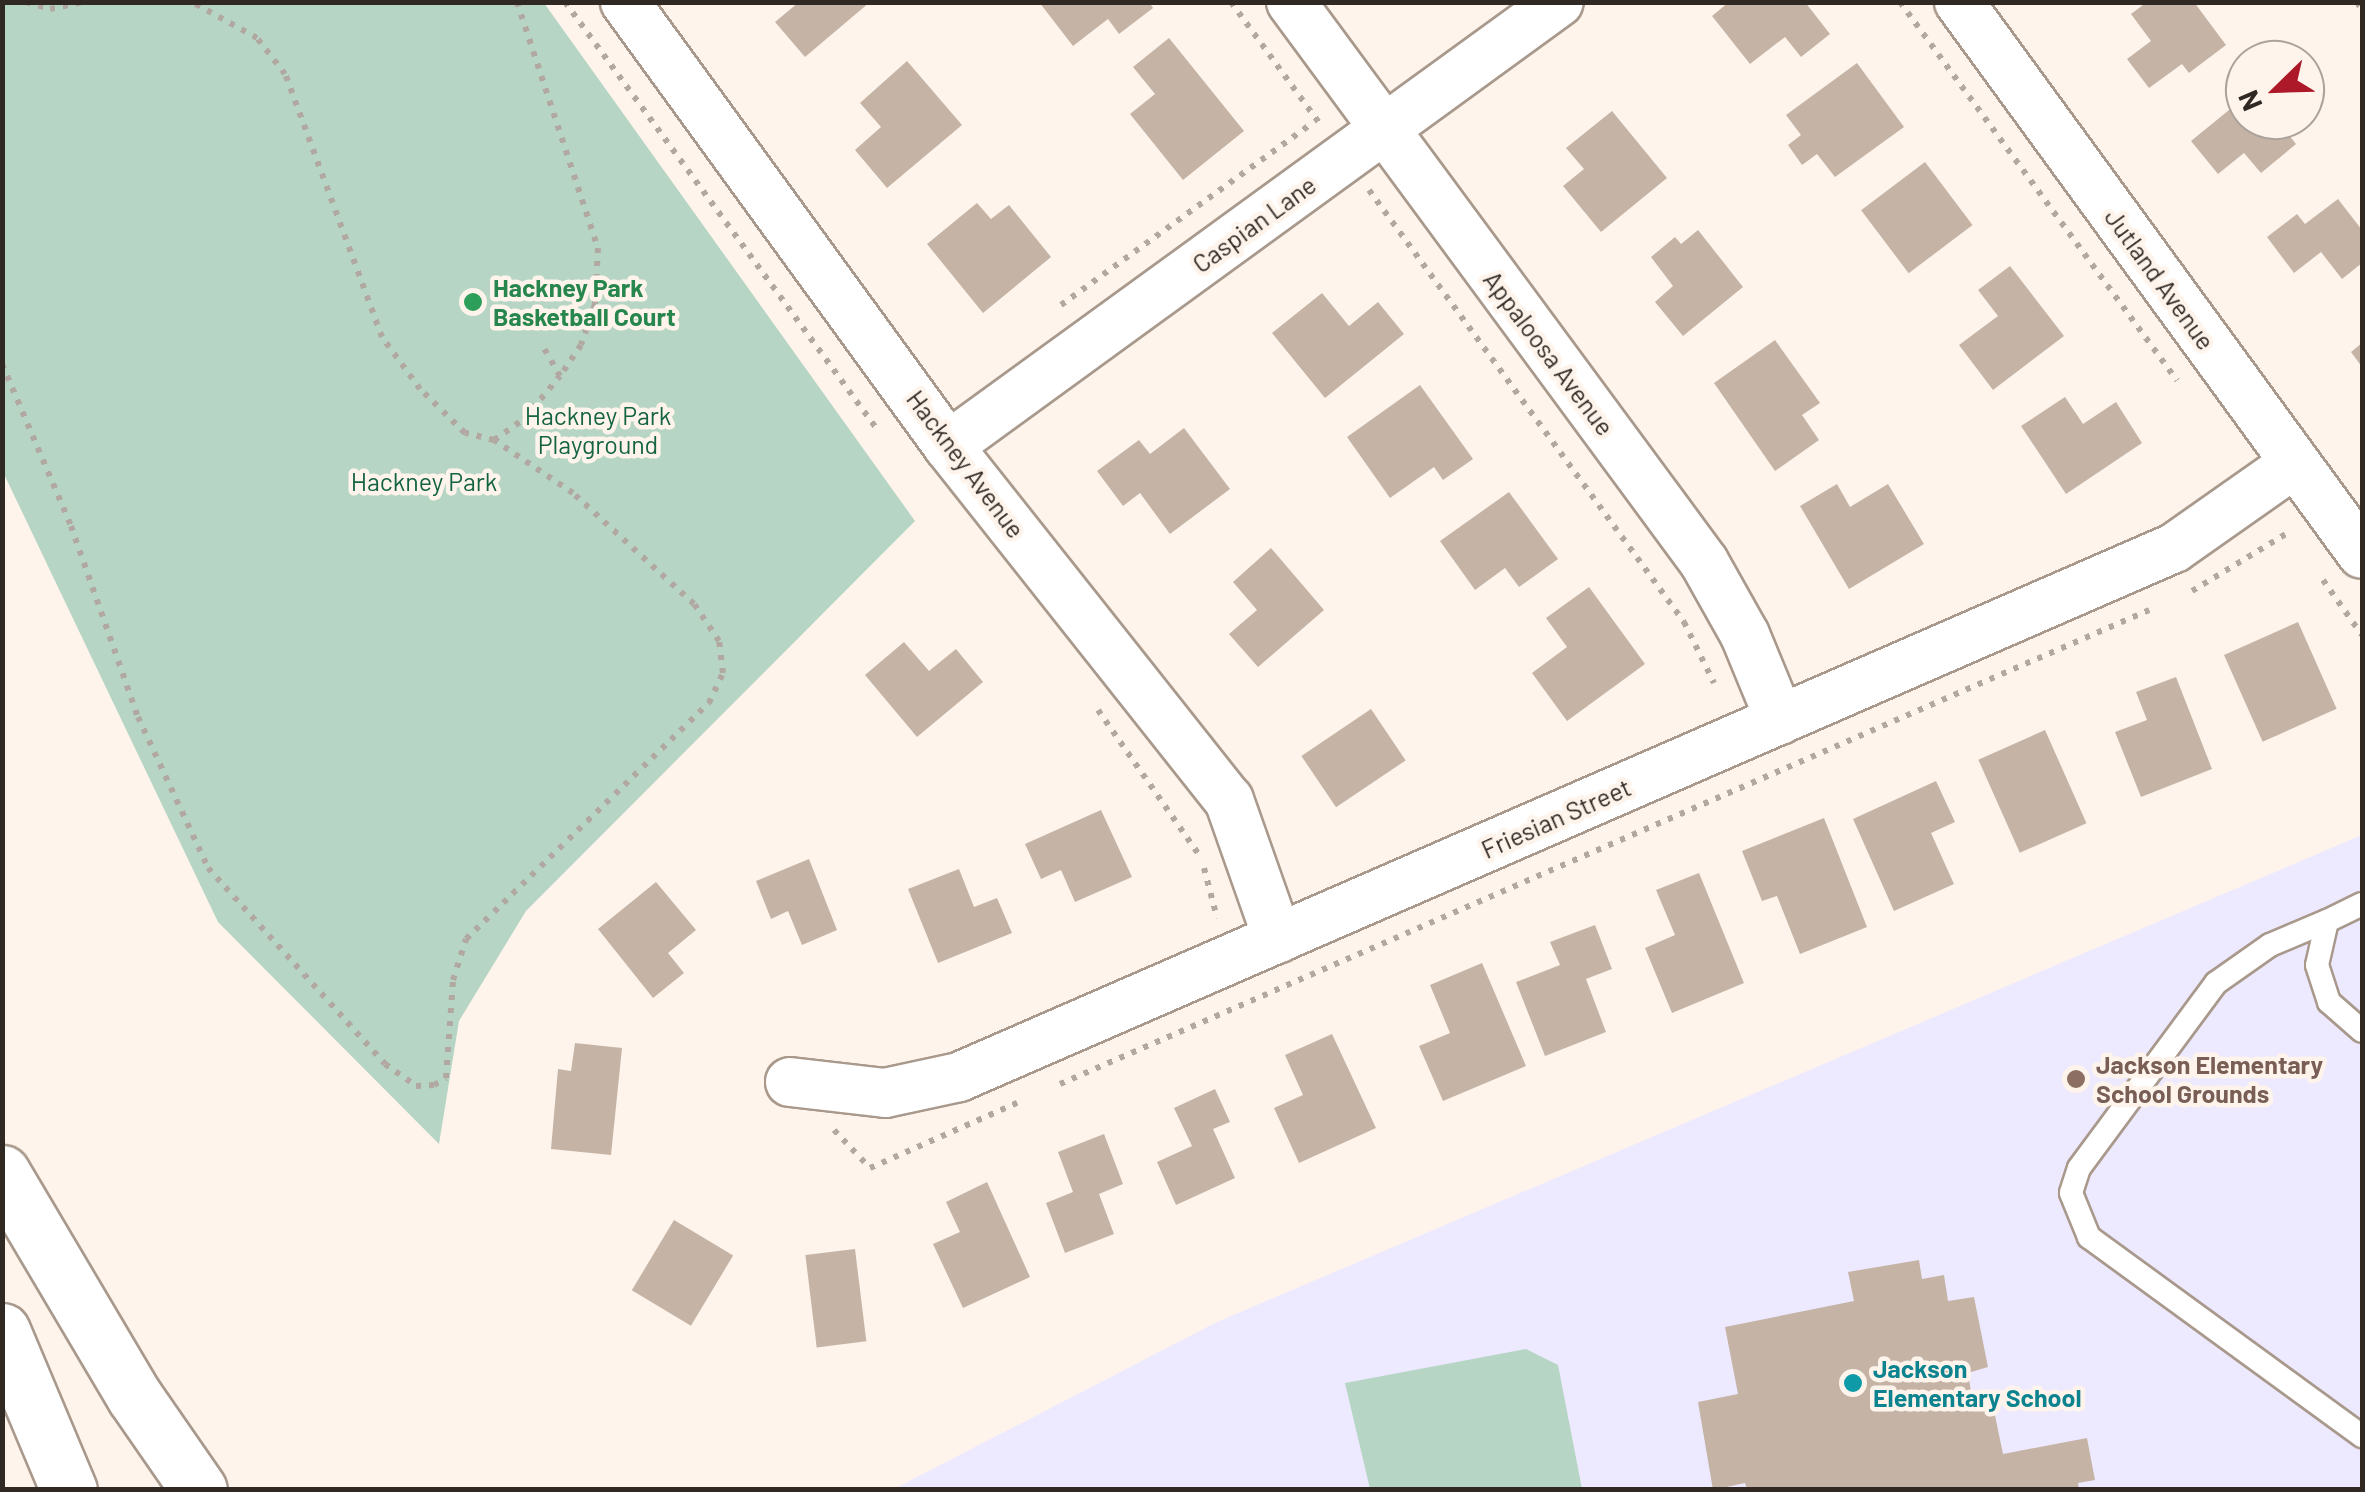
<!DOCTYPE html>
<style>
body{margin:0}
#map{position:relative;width:2365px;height:1492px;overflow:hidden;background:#fef4eb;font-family:Barlow,sans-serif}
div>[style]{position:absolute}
.education>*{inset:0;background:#ede9ff}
.green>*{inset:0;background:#b6d5c4}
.building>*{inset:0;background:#c5b4a6;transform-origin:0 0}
.path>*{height:6px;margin-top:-3px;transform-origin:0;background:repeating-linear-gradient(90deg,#b1a8a1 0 5px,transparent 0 13px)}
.roads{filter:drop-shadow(2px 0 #a9998c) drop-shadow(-2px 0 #a9998c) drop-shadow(0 2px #a9998c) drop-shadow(0 -2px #a9998c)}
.service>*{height:22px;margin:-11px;padding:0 11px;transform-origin:11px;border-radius:11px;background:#fff}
.minor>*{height:48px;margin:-24px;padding:0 24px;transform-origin:24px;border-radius:24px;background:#fff}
.motorway>*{height:55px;margin:-27.5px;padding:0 27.5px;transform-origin:27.5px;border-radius:27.5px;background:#fff}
.dots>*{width:28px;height:28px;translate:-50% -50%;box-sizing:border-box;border:5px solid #fef4eb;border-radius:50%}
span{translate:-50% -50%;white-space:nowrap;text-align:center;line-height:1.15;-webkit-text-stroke:9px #fef4eb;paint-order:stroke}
.street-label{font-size:25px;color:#2f2823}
.leisure-label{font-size:25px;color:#27864d;font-weight:700}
.left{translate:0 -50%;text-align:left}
.park-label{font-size:25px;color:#146343}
.education-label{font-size:25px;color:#785e54;font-weight:700}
.culture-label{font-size:25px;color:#0d838f;font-weight:700}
.frame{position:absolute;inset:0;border:5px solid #2f2823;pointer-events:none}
.north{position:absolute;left:2225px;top:40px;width:100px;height:100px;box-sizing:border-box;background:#fef4eb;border:2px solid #aba29b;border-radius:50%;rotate:247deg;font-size:28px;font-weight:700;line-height:40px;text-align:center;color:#2f2823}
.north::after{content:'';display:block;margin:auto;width:35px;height:45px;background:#ad1929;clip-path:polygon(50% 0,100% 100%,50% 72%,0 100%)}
</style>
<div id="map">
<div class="education">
<div style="clip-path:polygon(2362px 835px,2362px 1489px,892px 1490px,1217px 1322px)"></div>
</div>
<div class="green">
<div style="clip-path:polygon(3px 2px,544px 3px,915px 521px,526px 911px,459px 1021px,439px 1144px,218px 922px,3px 472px)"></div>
<div style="clip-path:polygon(1526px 1349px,1558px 1365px,1582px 1489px,1370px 1489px,1345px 1383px)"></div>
</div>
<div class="building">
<div style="clip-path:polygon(799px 2px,870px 2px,805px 57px,775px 22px)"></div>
<div style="clip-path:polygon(1039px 2px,1149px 2px,1153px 8px,1119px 34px,1108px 19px,1073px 46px)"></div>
<div style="clip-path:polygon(1729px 2px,1805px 2px,1830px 34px,1801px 57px,1785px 37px,1750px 64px,1712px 16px)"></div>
<div style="clip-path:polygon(2147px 2px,2194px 2px,2226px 45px,2189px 73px,2182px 64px,2149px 88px,2127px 59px,2151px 41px,2131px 14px)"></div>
<div style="clip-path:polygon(1169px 38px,1244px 131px,1183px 180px,1130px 114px,1155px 94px,1133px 67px)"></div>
<div style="clip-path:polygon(907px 61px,962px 125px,887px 188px,855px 150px,881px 127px,860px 103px)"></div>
<div style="clip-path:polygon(1857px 63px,1904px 127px,1835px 177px,1817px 154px,1802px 165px,1788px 145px,1801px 135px,1786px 115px)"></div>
<div style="clip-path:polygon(2245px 97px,2245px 120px,2277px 120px,2296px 144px,2261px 173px,2244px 153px,2218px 174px,2191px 141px)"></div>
<div style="clip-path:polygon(1612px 111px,1667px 178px,1601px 232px,1563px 186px,1584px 169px,1566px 148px)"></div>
<div style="left:1925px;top:162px;width:79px;height:80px;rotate:53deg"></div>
<div style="clip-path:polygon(2338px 199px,2362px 230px,2362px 263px,2342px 279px,2321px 252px,2294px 273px,2267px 237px,2297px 214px,2305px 224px)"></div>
<div style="clip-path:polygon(977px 203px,991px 219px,1009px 205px,1051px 257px,983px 313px,927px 244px)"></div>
<div style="clip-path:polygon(1698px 230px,1743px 287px,1683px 336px,1655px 302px,1673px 286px,1651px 257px,1675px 237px,1681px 244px)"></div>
<div style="clip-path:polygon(2010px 266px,2064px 336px,1993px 390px,1959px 345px,1998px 316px,1978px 290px)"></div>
<div style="clip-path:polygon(1322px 293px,1349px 326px,1378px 302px,1404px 334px,1325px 398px,1272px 333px)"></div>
<div style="clip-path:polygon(1775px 340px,1820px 403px,1802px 415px,1819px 440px,1775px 471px,1714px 383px)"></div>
<div style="clip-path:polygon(2362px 343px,2362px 367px,2351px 352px)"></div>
<div style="clip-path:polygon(1420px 385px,1473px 459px,1443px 480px,1434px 467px,1390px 498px,1347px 437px)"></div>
<div style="clip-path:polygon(2065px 397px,2083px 424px,2116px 402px,2142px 443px,2066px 494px,2021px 426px)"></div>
<div style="clip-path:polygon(1184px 428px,1230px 489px,1170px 534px,1140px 493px,1123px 506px,1097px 471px,1139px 440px,1150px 454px)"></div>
<div style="clip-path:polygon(1837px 484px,1850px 507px,1888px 484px,1924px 544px,1849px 589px,1800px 506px)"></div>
<div style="clip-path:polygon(1509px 492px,1558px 559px,1519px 587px,1505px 568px,1475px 590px,1440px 541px)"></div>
<div style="clip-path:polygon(1271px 548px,1324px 610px,1258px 667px,1229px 634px,1257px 610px,1233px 582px)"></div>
<div style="clip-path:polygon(1589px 587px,1645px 664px,1567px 721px,1532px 673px,1567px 647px,1546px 618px)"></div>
<div style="left:2298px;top:622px;width:95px;height:81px;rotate:66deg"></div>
<div style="clip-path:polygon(904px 642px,929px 671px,956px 649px,983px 682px,917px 737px,865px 675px)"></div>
<div style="clip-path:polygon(2176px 677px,2212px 769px,2141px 797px,2115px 732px,2147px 720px,2136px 692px)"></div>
<div style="left:1371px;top:709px;width:62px;height:84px;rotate:56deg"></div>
<div style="left:2045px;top:730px;width:102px;height:73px;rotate:66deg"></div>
<div style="clip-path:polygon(1936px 781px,1955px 822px,1931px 833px,1954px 884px,1894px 911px,1853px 819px)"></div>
<div style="clip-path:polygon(1101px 810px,1132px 877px,1075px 902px,1061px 870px,1041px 879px,1025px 844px)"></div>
<div style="clip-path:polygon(1824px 818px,1867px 927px,1800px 954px,1777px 896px,1762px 901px,1742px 851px)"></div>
<div style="clip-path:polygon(809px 859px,837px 930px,802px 945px,788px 911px,771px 919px,756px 881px)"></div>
<div style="clip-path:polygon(959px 869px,974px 907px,997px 898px,1012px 933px,938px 963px,908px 889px)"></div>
<div style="clip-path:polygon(1699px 873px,1744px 983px,1672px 1013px,1645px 948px,1675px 935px,1656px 890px)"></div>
<div style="clip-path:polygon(656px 882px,696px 930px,668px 953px,684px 973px,653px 998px,598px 929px)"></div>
<div style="clip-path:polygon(1595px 925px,1612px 969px,1586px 979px,1606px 1032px,1545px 1056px,1516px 982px,1560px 965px,1550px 942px)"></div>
<div style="clip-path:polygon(1482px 963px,1526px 1066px,1443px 1101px,1419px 1046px,1450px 1033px,1430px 985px)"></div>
<div style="clip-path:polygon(1332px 1034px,1376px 1128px,1299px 1163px,1274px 1108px,1303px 1095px,1285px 1055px)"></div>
<div style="clip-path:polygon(575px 1043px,622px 1048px,611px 1155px,551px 1149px,558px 1069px,571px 1071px)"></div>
<div style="clip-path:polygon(1215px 1089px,1230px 1122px,1213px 1129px,1235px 1178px,1176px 1205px,1157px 1162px,1192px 1146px,1174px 1108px)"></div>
<div style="clip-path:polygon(1104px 1134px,1123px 1184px,1099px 1194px,1114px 1234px,1065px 1253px,1046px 1203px,1073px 1192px,1058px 1152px)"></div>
<div style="clip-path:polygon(987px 1182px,1030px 1277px,963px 1308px,933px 1244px,960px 1232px,946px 1202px)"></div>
<div style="left:674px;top:1220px;width:69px;height:82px;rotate:31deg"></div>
<div style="left:855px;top:1249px;width:93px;height:50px;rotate:83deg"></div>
<div style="clip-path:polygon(1919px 1260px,1922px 1279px,1944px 1275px,1948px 1301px,1974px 1297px,1988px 1367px,1968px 1373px,1973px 1404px,1992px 1401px,2003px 1454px,2087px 1438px,2095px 1480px,2078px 1483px,2079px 1490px,1747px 1490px,1745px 1483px,1713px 1490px,1698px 1402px,1738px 1394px,1725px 1327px,1854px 1301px,1848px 1272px)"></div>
</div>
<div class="path">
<div style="left:26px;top:2px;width:25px;rotate:16deg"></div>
<div style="left:50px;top:9px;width:35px;rotate:-12deg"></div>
<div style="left:517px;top:2px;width:259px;rotate:71.8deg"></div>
<div style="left:598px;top:248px;width:56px;rotate:93.1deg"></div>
<div style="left:595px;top:304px;width:43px;rotate:108.9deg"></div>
<div style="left:581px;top:345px;width:37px;rotate:124deg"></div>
<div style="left:560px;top:376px;width:36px;rotate:-120deg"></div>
<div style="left:565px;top:2px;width:529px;rotate:53.85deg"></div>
<div style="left:1231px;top:2px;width:151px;rotate:53.9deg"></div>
<div style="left:1900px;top:2px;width:469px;rotate:53.8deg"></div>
<div style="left:2357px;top:2px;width:9px;rotate:58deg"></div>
<div style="left:1369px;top:190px;width:535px;rotate:53.9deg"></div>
<div style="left:1684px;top:622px;width:68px;rotate:63.8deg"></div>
<div style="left:1061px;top:305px;width:307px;rotate:-35.9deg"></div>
<div style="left:2px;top:364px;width:176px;rotate:66.9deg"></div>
<div style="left:71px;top:526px;width:202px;rotate:70.7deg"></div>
<div style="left:138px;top:717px;width:166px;rotate:65.1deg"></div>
<div style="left:208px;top:868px;width:264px;rotate:47.9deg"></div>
<div style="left:385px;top:1064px;width:38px;rotate:35deg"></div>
<div style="left:416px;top:1086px;width:18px;rotate:-3deg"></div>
<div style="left:434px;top:1085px;width:14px;rotate:-30deg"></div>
<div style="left:446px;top:1078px;width:98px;rotate:-85.9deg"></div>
<div style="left:453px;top:980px;width:43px;rotate:-72.4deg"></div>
<div style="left:466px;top:939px;width:339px;rotate:-44.2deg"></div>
<div style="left:709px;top:703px;width:33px;rotate:-65deg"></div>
<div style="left:723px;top:673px;width:32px;rotate:-97deg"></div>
<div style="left:719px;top:641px;width:45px;rotate:-124deg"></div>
<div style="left:694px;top:604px;width:164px;rotate:-137.5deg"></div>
<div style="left:573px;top:493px;width:95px;rotate:-146.1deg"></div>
<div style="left:494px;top:440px;width:30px;rotate:-166deg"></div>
<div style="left:465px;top:433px;width:63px;rotate:-135.6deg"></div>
<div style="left:420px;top:389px;width:64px;rotate:-126.2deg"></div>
<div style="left:382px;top:337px;width:280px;rotate:-110.2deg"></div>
<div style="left:285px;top:74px;width:46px;rotate:-127.9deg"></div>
<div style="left:257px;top:38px;width:74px;rotate:-151deg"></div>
<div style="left:494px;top:440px;width:37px;rotate:-35deg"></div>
<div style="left:524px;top:419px;width:56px;rotate:-50.1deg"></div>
<div style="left:2323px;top:580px;width:67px;rotate:54.7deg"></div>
<div style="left:2192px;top:591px;width:114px;rotate:-31.3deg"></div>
<div style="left:1098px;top:710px;width:178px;rotate:55.1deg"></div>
<div style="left:1204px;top:868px;width:52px;rotate:75.4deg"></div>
<div style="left:1060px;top:1084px;width:1188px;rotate:-23.52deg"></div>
<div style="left:834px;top:1130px;width:52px;rotate:46.5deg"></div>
<div style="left:870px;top:1168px;width:161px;rotate:-23.9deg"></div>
</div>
<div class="roads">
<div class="service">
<div style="left:2362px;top:904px;width:39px;rotate:154deg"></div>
<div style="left:2327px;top:921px;width:45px;rotate:102.8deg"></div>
<div style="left:2317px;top:965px;width:39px;rotate:72deg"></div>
<div style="left:2329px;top:1002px;width:44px;rotate:41.3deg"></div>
<div style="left:2327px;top:921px;width:62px;rotate:157.2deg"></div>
<div style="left:2270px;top:945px;width:66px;rotate:144.9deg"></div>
<div style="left:2216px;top:983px;width:230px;rotate:126.5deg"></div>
<div style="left:2079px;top:1168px;width:26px;rotate:108deg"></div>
<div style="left:2071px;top:1193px;width:48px;rotate:67.8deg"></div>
<div style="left:2089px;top:1237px;width:338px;rotate:36.1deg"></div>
</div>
<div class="minor">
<div style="left:625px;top:2px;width:549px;rotate:53.96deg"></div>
<div style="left:948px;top:446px;width:452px;rotate:51.6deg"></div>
<div style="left:1229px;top:800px;width:147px;rotate:70.6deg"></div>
<div style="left:1291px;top:2px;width:696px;rotate:53.59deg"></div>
<div style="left:1704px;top:562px;width:84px;rotate:60.7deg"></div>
<div style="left:1745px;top:635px;width:92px;rotate:67.6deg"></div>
<div style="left:1959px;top:2px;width:683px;rotate:53.87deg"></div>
<div style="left:948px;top:446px;width:755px;rotate:-36.01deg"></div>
<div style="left:790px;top:1082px;width:96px;rotate:6.6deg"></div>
<div style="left:885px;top:1093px;width:76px;rotate:-12.2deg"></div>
<div style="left:959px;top:1077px;width:1325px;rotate:-23.53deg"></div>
<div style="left:2174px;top:548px;width:148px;rotate:-35.1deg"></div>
</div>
<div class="motorway">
<div style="left:2px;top:1173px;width:259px;rotate:59.4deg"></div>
<div style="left:134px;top:1396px;width:114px;rotate:55.3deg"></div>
<div style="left:2px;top:1331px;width:173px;rotate:67.2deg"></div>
</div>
</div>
<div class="dots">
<div style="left:473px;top:302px;background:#2e9e5b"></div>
<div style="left:2076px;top:1079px;background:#8d6e63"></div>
<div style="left:1853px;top:1383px;background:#0f9aa8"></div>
</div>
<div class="street-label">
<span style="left:1254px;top:224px;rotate:-36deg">Caspian Lane</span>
<span style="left:2160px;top:279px;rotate:54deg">Jutland Avenue</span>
<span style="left:1549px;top:353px;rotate:53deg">Appaloosa Avenue</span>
<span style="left:966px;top:464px;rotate:53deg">Hackney Avenue</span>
<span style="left:1556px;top:818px;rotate:-24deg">Friesian Street</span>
</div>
<div class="leisure-label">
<span class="left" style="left:493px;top:302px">Hackney Park<br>Basketball Court</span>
</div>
<div class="park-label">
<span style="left:598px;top:430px">Hackney Park<br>Playground</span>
<span style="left:424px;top:481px">Hackney Park</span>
</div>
<div class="education-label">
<span class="left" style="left:2096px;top:1079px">Jackson Elementary<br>School Grounds</span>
</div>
<div class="culture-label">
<span class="left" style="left:1873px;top:1383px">Jackson<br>Elementary School</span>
</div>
<div class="frame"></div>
<div class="north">N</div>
</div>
